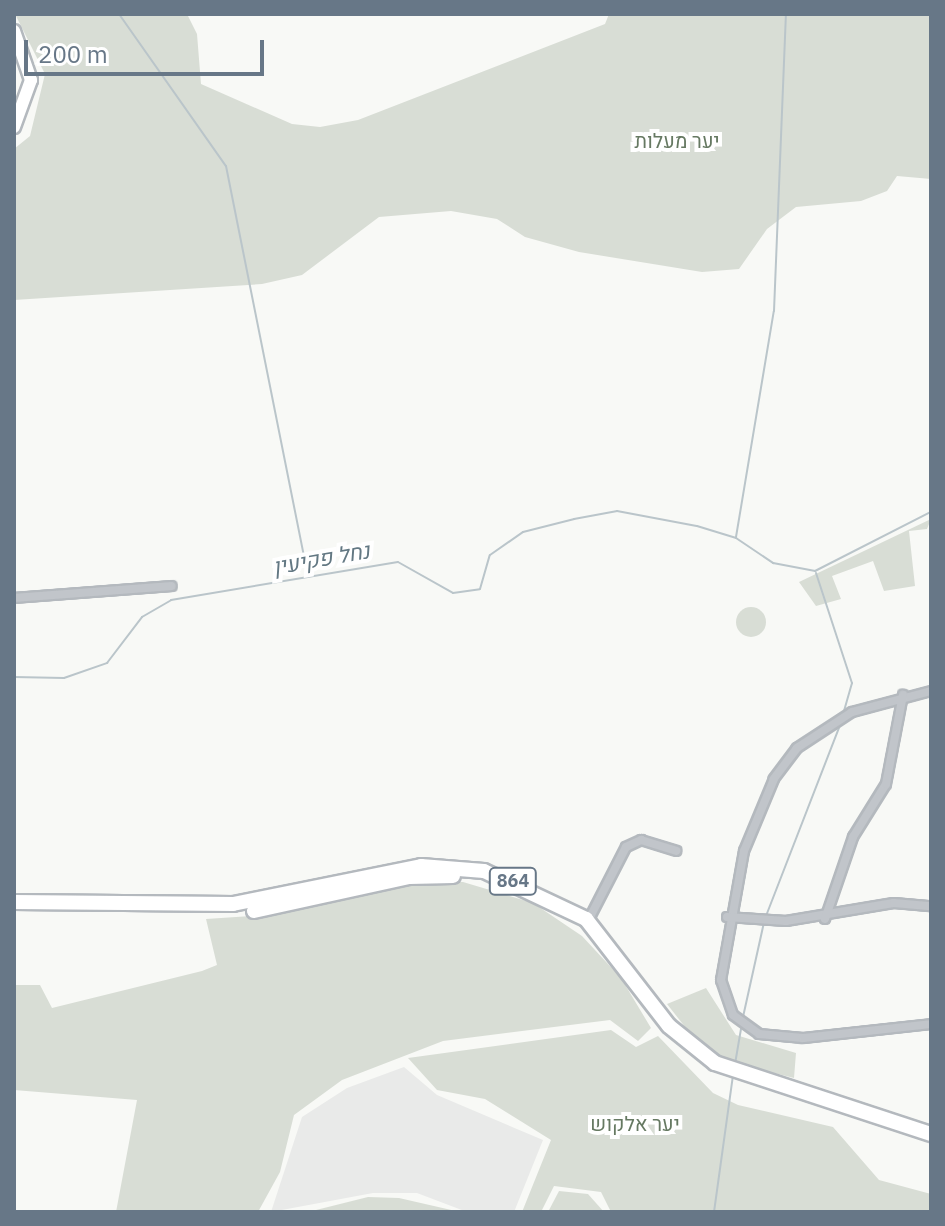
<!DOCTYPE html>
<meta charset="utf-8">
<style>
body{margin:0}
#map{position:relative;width:945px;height:1226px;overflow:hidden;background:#f8f9f6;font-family:"IBM Plex Sans",Heebo,sans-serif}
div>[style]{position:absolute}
.built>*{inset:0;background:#e9eae9}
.green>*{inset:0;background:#d8ddd5}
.round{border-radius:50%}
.stream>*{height:2px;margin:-1px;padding:0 1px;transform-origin:1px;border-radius:1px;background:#bac5ca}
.roads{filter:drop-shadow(2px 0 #b4b9be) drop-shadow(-2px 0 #b4b9be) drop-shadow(0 2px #b4b9be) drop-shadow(0 -2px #b4b9be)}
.minor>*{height:8px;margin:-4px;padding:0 4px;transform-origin:4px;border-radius:4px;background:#c1c5ca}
.secondary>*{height:12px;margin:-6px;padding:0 6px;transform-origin:6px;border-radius:6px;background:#fff}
.primary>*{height:14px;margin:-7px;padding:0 7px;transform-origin:7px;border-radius:7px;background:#fff}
span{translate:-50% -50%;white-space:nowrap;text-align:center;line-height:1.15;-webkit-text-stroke:8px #fff;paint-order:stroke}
.shield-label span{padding:2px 6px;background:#fff;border:2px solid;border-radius:6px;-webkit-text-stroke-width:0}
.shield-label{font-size:18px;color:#677787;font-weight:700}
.park-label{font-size:20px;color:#667962}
.water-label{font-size:22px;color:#637883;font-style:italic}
.frame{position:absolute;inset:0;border:16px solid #677787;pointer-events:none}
.scale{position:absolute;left:24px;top:40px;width:240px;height:36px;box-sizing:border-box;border:4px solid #677787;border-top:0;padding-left:10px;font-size:24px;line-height:28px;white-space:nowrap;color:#677787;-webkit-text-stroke:6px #fff;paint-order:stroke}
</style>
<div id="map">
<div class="built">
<div style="clip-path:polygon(404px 1067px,437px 1095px,543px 1140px,514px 1212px,467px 1212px,417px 1193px,373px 1193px,271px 1212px,302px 1117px,347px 1088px)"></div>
</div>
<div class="green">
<div style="clip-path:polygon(15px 14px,187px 14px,197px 34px,201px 84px,292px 124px,320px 127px,358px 120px,605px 24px,609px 14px,931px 14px,931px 179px,897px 176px,887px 191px,861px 201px,796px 207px,767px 229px,739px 269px,702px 272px,579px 252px,525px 237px,497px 219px,451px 211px,379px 217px,302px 275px,262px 284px,14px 300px,14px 149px,30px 136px,45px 74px)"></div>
<div style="clip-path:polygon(931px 519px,927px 529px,909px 531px,915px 586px,884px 591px,873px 561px,832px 576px,841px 599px,816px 606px,799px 582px)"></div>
<div class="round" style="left:736px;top:607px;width:30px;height:30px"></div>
<div style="clip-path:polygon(419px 879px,463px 882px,533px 903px,582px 936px,621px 978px,651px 1028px,638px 1041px,610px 1020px,443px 1041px,342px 1080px,294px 1115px,280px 1172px,258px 1212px,116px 1212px,137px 1100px,14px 1090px,14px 985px,40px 985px,52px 1008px,202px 971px,217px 965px,206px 919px,251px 916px)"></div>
<div style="clip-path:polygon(706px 988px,736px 1035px,796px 1053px,794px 1078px,725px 1061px,693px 1037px,667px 1004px)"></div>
<div style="clip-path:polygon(611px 1030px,636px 1047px,658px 1036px,713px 1093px,738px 1105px,833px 1127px,879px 1180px,931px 1194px,931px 1212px,611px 1212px,601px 1192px,554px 1186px,541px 1212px,522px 1212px,551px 1140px,485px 1099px,437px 1090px,408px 1058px)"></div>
<div style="clip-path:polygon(559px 1191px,588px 1194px,604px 1212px,548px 1212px)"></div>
<div style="clip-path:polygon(368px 1197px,399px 1198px,460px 1212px,308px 1212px)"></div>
</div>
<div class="stream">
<div style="left:119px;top:14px;width:186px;rotate:54.9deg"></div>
<div style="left:226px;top:166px;width:419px;rotate:78.7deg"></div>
<div style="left:736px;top:537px;width:229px;rotate:-80.5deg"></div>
<div style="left:774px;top:311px;width:297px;rotate:-87.7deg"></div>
<div style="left:816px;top:573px;width:116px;rotate:71.9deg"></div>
<div style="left:852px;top:683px;width:33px;rotate:106deg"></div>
<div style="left:14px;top:677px;width:50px;rotate:1.1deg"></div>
<div style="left:64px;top:678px;width:46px;rotate:-19.2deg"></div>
<div style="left:107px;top:663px;width:58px;rotate:-52.7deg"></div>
<div style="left:142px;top:617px;width:34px;rotate:-30deg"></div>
<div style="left:171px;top:600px;width:230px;rotate:-9.5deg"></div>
<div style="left:398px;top:562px;width:63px;rotate:29.4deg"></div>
<div style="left:453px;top:593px;width:27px;rotate:-8deg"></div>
<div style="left:480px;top:589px;width:35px;rotate:-74deg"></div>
<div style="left:490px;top:555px;width:40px;rotate:-34.9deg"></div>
<div style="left:523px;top:532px;width:53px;rotate:-14.3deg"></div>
<div style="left:574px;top:519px;width:44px;rotate:-10.5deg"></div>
<div style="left:617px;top:511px;width:81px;rotate:10.6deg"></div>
<div style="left:697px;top:526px;width:41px;rotate:17.1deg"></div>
<div style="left:736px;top:538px;width:45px;rotate:34deg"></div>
<div style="left:773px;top:563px;width:43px;rotate:10.8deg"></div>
<div style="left:815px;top:571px;width:130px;rotate:-27deg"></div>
<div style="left:766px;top:916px;width:205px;rotate:-68.8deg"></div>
<div style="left:743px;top:1017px;width:97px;rotate:-77.5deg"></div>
<div style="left:735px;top:1064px;width:42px;rotate:-80.3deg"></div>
<div style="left:714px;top:1212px;width:138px;rotate:-82.1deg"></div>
</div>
<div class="roads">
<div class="minor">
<div style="left:14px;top:598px;width:158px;rotate:-4.3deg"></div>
<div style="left:931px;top:691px;width:82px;rotate:165.1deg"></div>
<div style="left:852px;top:712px;width:66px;rotate:146.8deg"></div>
<div style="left:797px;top:748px;width:39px;rotate:127deg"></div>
<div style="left:774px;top:779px;width:78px;rotate:112.6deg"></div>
<div style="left:744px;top:851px;width:131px;rotate:100.1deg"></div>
<div style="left:721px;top:980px;width:37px;rotate:71deg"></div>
<div style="left:733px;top:1015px;width:32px;rotate:36deg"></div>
<div style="left:759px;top:1034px;width:44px;rotate:5.2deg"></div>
<div style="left:803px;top:1038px;width:129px;rotate:-6.2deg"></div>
<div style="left:727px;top:917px;width:59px;rotate:3.9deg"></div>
<div style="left:786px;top:921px;width:109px;rotate:-9.5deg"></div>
<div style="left:894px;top:903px;width:37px;rotate:5deg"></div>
<div style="left:825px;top:919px;width:87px;rotate:-71.1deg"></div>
<div style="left:853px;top:837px;width:62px;rotate:-58.1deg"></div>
<div style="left:886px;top:784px;width:91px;rotate:-79.2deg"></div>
<div style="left:588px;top:921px;width:83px;rotate:-62.8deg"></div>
<div style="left:626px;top:847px;width:17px;rotate:-25deg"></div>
<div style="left:641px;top:840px;width:37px;rotate:17deg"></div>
</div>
<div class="secondary">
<div style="left:14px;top:31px;width:52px;rotate:70.9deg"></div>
<div style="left:31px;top:80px;width:50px;rotate:109.9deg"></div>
</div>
<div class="primary">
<div style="left:14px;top:902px;width:219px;rotate:0.5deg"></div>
<div style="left:233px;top:904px;width:192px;rotate:-11.4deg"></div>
<div style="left:421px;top:866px;width:63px;rotate:4.5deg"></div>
<div style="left:484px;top:871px;width:113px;rotate:25.2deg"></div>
<div style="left:586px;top:919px;width:135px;rotate:52.2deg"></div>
<div style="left:669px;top:1026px;width:59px;rotate:38.8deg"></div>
<div style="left:715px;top:1063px;width:227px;rotate:18.2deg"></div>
<div style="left:254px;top:911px;width:159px;rotate:-12.4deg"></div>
<div style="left:409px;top:877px;width:44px;rotate:-1.3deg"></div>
</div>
</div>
<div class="shield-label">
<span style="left:513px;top:881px">864</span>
</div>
<div class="park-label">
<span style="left:677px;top:140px">יער מעלות</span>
<span style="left:635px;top:1123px">יער אלקוש</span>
</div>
<div class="water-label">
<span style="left:321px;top:558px;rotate:-10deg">נחל פקיעין</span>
</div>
<div class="frame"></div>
<div class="scale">200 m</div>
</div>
